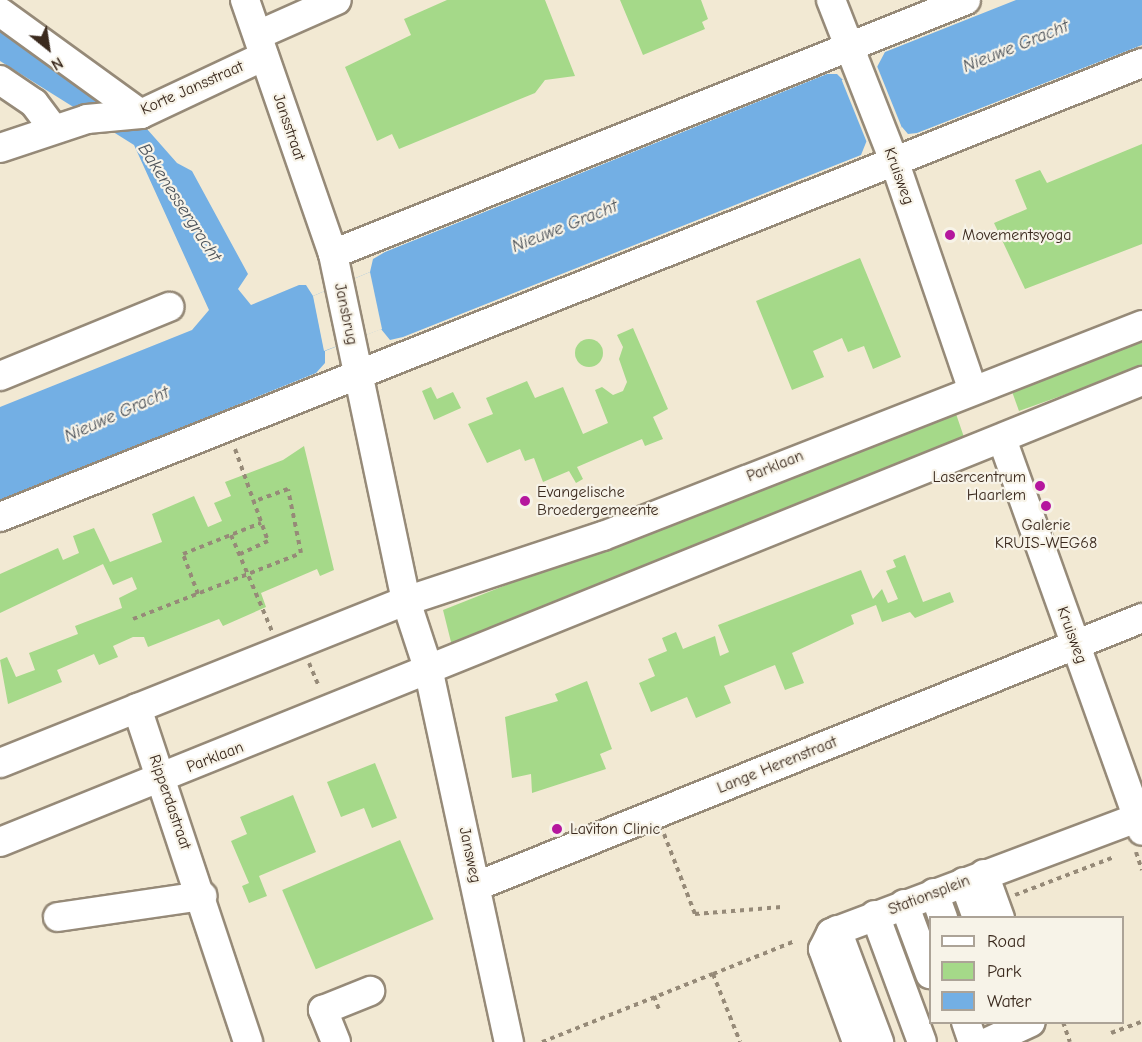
<!DOCTYPE html>
<style>
body{margin:0}
#map{position:relative;width:1142px;height:1042px;overflow:hidden;background:#f2e9d3;font-family:"Comic Neue",sans-serif}
div>[style]{position:absolute}
.green>*{inset:0;background:#a5d989;transform-origin:0 0}
.round{border-radius:50%}
.water>*{inset:0;background:#73afe4}
.pier>*{inset:0;background:#f2e9d3;transform-origin:0 0}
.path>*{height:4px;margin-top:-2px;transform-origin:0;background:repeating-linear-gradient(90deg,#968a78 0 4.5px,transparent 0 9px)}
.roads{filter:drop-shadow(2px 0 #968a78) drop-shadow(-2px 0 #968a78) drop-shadow(0 2px #968a78) drop-shadow(0 -2px #968a78)}
.minor>*{height:28px;margin:-14px;padding:0 14px;transform-origin:14px;border-radius:14px;background:#fff}
.dots>*{width:16px;height:16px;translate:-50% -50%;box-sizing:border-box;border:3px solid #f7f3e8;border-radius:50%}
span{translate:-50% -50%;white-space:nowrap;text-align:center;line-height:1.15;-webkit-text-stroke:4.5px #f7f3e8;paint-order:stroke}
.street-label{font-size:16px;color:#3b2a1e}
.poi-label{font-size:16px;color:#3b2a1e}
.left{translate:0 -50%;text-align:left}
.right{translate:-100% -50%;text-align:right}
.water-label{font-size:18px;color:#4c5259;font-style:italic}
.legend{position:absolute;left:929px;top:916px;width:195px;height:108px;box-sizing:border-box;background:#f7f3e8;border:2px solid #aca397;margin:0;padding:8px 10px;list-style:none;font-size:18px;color:#3b2a1e}
.legend li{display:flex;align-items:center;gap:12px;height:30px}
.legend b{width:30px;border:2px solid #aca397}
.north{position:absolute;left:18px;top:18px;width:60px;height:60px;-webkit-text-stroke:4px #f7f3e8;paint-order:stroke;rotate:150deg;font-size:16px;font-weight:700;line-height:24px;text-align:center;color:#3b2a1e}
.north::after{content:'';display:block;margin:auto;width:21px;height:27px;background:#3b2a1e;clip-path:polygon(50% 0,100% 100%,50% 72%,0 100%)}
</style>
<div id="map">
<div class="green">
<div style="clip-path:polygon(447px 0,545px 0,575px 76px,545px 80px,535px 93px,399px 149px,392px 134px,377px 141px,345px 67px,411px 35px,404px 19px)"></div>
<div style="clip-path:polygon(620px 0,701px 0,708px 19px,702px 22px,705px 29px,643px 55px)"></div>
<div style="clip-path:polygon(1142px 144px,1142px 244px,1025px 289px,994px 223px,1027px 209px,1015px 180px,1040px 170px,1047px 183px)"></div>
<div style="clip-path:polygon(860px 258px,901px 357px,873px 369px,864px 346px,848px 352px,842px 338px,813px 351px,824px 377px,792px 390px,756px 301px)"></div>
<div style="clip-path:polygon(633px 328px,668px 409px,653px 417px,663px 439px,645px 446px,642px 439px,577px 467px,583px 479px,576px 483px,569px 471px,543px 482px,534px 458px,525px 461px,520px 449px,487px 463px,468px 424px,493px 414px,486px 398px,527px 381px,535px 398px,563px 387px,583px 434px,608px 423px,595px 390px,602px 387px,613px 395px,623px 391px,627px 382px,619px 359px,623px 347px,617px 335px)"></div>
<div class="round" style="left:575px;top:339px;width:28px;height:28px"></div>
<div style="clip-path:polygon(1142px 342px,1142px 367px,1019px 411px,1010px 386px)"></div>
<div style="clip-path:polygon(431px 387px,437px 399px,453px 392px,461px 408px,434px 420px,422px 391px)"></div>
<div style="clip-path:polygon(954px 408px,967px 446px,885px 469px,452px 646px,443px 610px)"></div>
<div style="clip-path:polygon(304px 446px,334px 570px,320px 576px,317px 569px,261px 593px,266px 607px,223px 626px,219px 619px,148px 647px,144px 637px,133px 637px,113px 646px,118px 657px,99px 665px,94px 654px,57px 670px,62px 682px,8px 704px,0 660px,7px 657px,16px 677px,35px 670px,29px 653px,78px 634px,75px 626px,122px 608px,119px 598px,137px 589px,132px 577px,113px 585px,103px 564px,0 613px,0 574px,58px 548px,63px 560px,79px 553px,73px 536px,94px 528px,110px 562px,162px 542px,152px 514px,194px 496px,208px 527px,222px 521px,214px 503px,231px 496px,225px 482px,283px 460px)"></div>
<div style="clip-path:polygon(905px 555px,923px 602px,950px 592px,954px 602px,915px 618px,910px 612px,882px 622px,876px 605px,851px 615px,854px 624px,792px 653px,804px 683px,785px 690px,775px 665px,724px 686px,731px 703px,696px 718px,687px 697px,651px 712px,639px 683px,655px 676px,648px 659px,667px 651px,662px 638px,676px 632px,683px 649px,715px 636px,720px 656px,729px 652px,718px 625px,861px 570px,873px 599px,882px 589px,888px 603px,898px 599px,886px 571px,896px 567px,893px 560px)"></div>
<div style="clip-path:polygon(587px 681px,612px 749px,600px 754px,606px 769px,532px 793px,531px 774px,512px 778px,505px 717px,558px 701px,555px 694px)"></div>
<div style="clip-path:polygon(375px 763px,397px 818px,372px 828px,364px 808px,341px 817px,327px 782px)"></div>
<div style="clip-path:polygon(293px 795px,316px 852px,259px 876px,267px 896px,249px 903px,242px 886px,249px 883px,231px 841px,247px 834px,240px 817px)"></div>
<div style="left:400px;top:840px;width:86px;height:128px;rotate:67deg"></div>
</div>
<div class="water">
<div style="clip-path:polygon(1016px 0,1142px 0,1142px 45px,917px 133px,908px 134px,902px 127px,867px 140px,861px 155px,403px 337px,390px 340px,381px 329px,325px 351px,325px 363px,316px 373px,0 501px,0 407px,192px 330px,209px 310px,134px 145px,0 61px,0 31px,147px 129px,177px 163px,192px 171px,248px 274px,238px 289px,251px 305px,299px 285px,306px 285px,313px 296px,370px 272px,373px 259px,385px 252px,827px 74px,837px 74px,843px 80px,877px 67px,885px 52px)"></div>
</div>
<div class="pier">
<div style="left:877px;top:66px;width:66px;height:38px;rotate:68deg"></div>
<div style="clip-path:polygon(370px 272px,382px 329px,324px 351px,313px 296px)"></div>
</div>
<div class="path">
<div style="left:235px;top:449px;width:98px;rotate:70.3deg"></div>
<div style="left:268px;top:541px;width:31px;rotate:155deg"></div>
<div style="left:231px;top:535px;width:104px;rotate:66.9deg"></div>
<div style="left:198px;top:594px;width:43px;rotate:-110.6deg"></div>
<div style="left:183px;top:554px;width:84px;rotate:-21.7deg"></div>
<div style="left:133px;top:619px;width:180px;rotate:-21.4deg"></div>
<div style="left:301px;top:553px;width:65px;rotate:-101.5deg"></div>
<div style="left:288px;top:489px;width:37px;rotate:160deg"></div>
<div style="left:309px;top:663px;width:26px;rotate:67deg"></div>
<div style="left:664px;top:834px;width:86px;rotate:68.8deg"></div>
<div style="left:695px;top:914px;width:87px;rotate:-4.6deg"></div>
<div style="left:1136px;top:852px;width:19px;rotate:72deg"></div>
<div style="left:1015px;top:895px;width:106px;rotate:-21deg"></div>
<div style="left:713px;top:974px;width:88px;rotate:-21.9deg"></div>
<div style="left:654px;top:996px;width:15px;rotate:70deg"></div>
<div style="left:1063px;top:1022px;width:21px;rotate:71deg"></div>
<div style="left:1111px;top:1033px;width:33px;rotate:-20deg"></div>
<div style="left:542px;top:1042px;width:184px;rotate:-21.7deg"></div>
<div style="left:713px;top:974px;width:73px;rotate:68.3deg"></div>
</div>
<div class="roads">
<div class="minor">
<div style="left:245px;top:0;width:269px;rotate:70.9deg"></div>
<div style="left:333px;top:254px;width:355px;rotate:78.1deg"></div>
<div style="left:406px;top:601px;width:71px;rotate:71.8deg"></div>
<div style="left:428px;top:668px;width:383px;rotate:77.8deg"></div>
<div style="left:831px;top:0;width:175px;rotate:68.6deg"></div>
<div style="left:895px;top:163px;width:238px;rotate:71.1deg"></div>
<div style="left:0;top:12px;width:174px;rotate:35.9deg"></div>
<div style="left:258px;top:35px;width:86px;rotate:-23.9deg"></div>
<div style="left:0;top:80px;width:41px;rotate:34.1deg"></div>
<div style="left:34px;top:103px;width:30px;rotate:53deg"></div>
<div style="left:0;top:148px;width:92px;rotate:-18.4deg"></div>
<div style="left:87px;top:119px;width:54px;rotate:-5.3deg"></div>
<div style="left:141px;top:114px;width:136px;rotate:-25.2deg"></div>
<div style="left:333px;top:254px;width:682px;rotate:-21.86deg"></div>
<div style="left:0;top:376px;width:183px;rotate:-22.2deg"></div>
<div style="left:1002px;top:439px;width:416px;rotate:70.3deg"></div>
<div style="left:0;top:517px;width:1229px;rotate:-21.68deg"></div>
<div style="left:137px;top:708px;width:352px;rotate:71.6deg"></div>
<div style="left:0;top:763px;width:437px;rotate:-21.8deg"></div>
<div style="left:406px;top:601px;width:207px;rotate:-18.3deg"></div>
<div style="left:603px;top:536px;width:579px;rotate:-21.38deg"></div>
<div style="left:0;top:842px;width:1232px;rotate:-21.98deg"></div>
<div style="left:984px;top:874px;width:47px;rotate:70deg"></div>
<div style="left:964px;top:882px;width:38px;rotate:70deg"></div>
<div style="left:477px;top:886px;width:717px;rotate:-21.95deg"></div>
<div style="left:934px;top:893px;width:27px;rotate:70deg"></div>
<div style="left:904px;top:904px;width:75px;rotate:69.6deg"></div>
<div style="left:875px;top:915px;width:135px;rotate:69.7deg"></div>
<div style="left:58px;top:917px;width:146px;rotate:-8.3deg"></div>
<div style="left:837px;top:930px;width:120px;rotate:69.4deg"></div>
<div style="left:966px;top:1022px;width:21px;rotate:71deg"></div>
<div style="left:336px;top:1042px;width:35px;rotate:-112deg"></div>
<div style="left:323px;top:1010px;width:51px;rotate:-22deg"></div>
<div style="left:857px;top:1042px;width:99px;rotate:-110.1deg"></div>
<div style="left:823px;top:949px;width:18px;rotate:-63deg"></div>
<div style="left:831px;top:933px;width:327px;rotate:-20.6deg"></div>
<div style="left:988px;top:1042px;width:47px;rotate:-24.9deg"></div>
</div>
</div>
<div class="dots">
<div style="left:950px;top:235px;background:#b5179e"></div>
<div style="left:1040px;top:486px;background:#b5179e"></div>
<div style="left:525px;top:501px;background:#b5179e"></div>
<div style="left:1046px;top:506px;background:#b5179e"></div>
<div style="left:557px;top:829px;background:#b5179e"></div>
</div>
<div class="street-label">
<span style="left:192px;top:88px;rotate:-24deg">Korte Jansstraat</span>
<span style="left:289px;top:127px;rotate:71deg">Jansstraat</span>
<span style="left:899px;top:176px;rotate:70deg">Kruisweg</span>
<span style="left:346px;top:314px;rotate:78deg">Jansbrug</span>
<span style="left:775px;top:466px;rotate:-22deg">Parklaan</span>
<span style="left:1072px;top:635px;rotate:70deg">Kruisweg</span>
<span style="left:215px;top:757px;rotate:-21deg">Parklaan</span>
<span style="left:777px;top:765px;rotate:-22deg">Lange Herenstraat</span>
<span style="left:170px;top:802px;rotate:71deg">Ripperdastraat</span>
<span style="left:470px;top:855px;rotate:78deg">Jansweg</span>
<span style="left:929px;top:895px;rotate:-21deg">Stationsplein</span>
</div>
<div class="poi-label">
<span class="left" style="left:962px;top:235px">Movementsyoga</span>
<span class="right" style="left:1026px;top:486px">Lasercentrum<br>Haarlem</span>
<span class="left" style="left:537px;top:501px">Evangelische<br>Broedergemeente</span>
<span style="left:1046px;top:534px">Galerie<br>KRUIS-WEG68</span>
<span class="left" style="left:570px;top:829px">Laviton Clinic</span>
</div>
<div class="water-label">
<span style="left:1016px;top:47px;rotate:-22deg">Nieuwe Gracht</span>
<span style="left:179px;top:203px;rotate:57deg">Bakenessergracht</span>
<span style="left:565px;top:227px;rotate:-22deg">Nieuwe Gracht</span>
<span style="left:117px;top:415px;rotate:-24deg">Nieuwe Gracht</span>
</div>
<ul class="legend">
<li><b style="height:8px;background:#fff"></b>Road</li>
<li><b style="height:16px;background:#a5d989"></b>Park</li>
<li><b style="height:16px;background:#73afe4"></b>Water</li>
</ul>
<div class="north">N</div>
</div>
